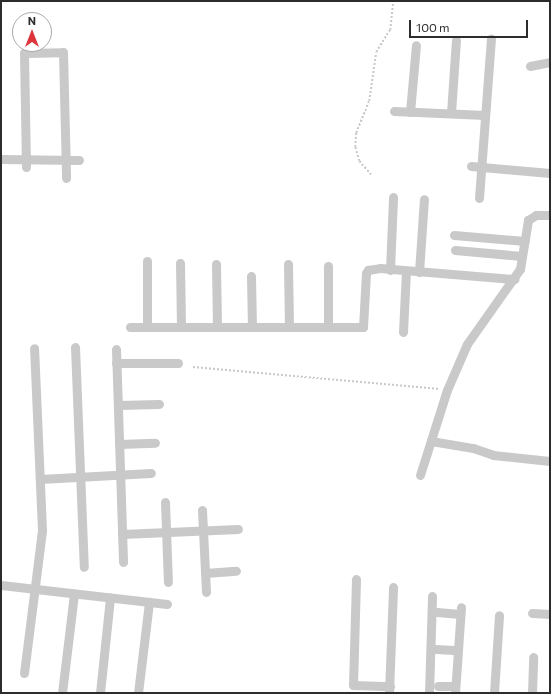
<!DOCTYPE html>
<style>
body{margin:0}
#map{position:relative;width:551px;height:694px;overflow:hidden;background:#fff;font-family:Commissioner,sans-serif}
div>[style]{position:absolute}
.path>*{height:1.5px;margin-top:-0.75px;transform-origin:0;background:repeating-linear-gradient(90deg,#c9c9c9 0 2px,transparent 0 4px)}
.minor>*{height:9px;margin:-4.5px;padding:0 4.5px;transform-origin:4.5px;border-radius:4.5px;background:#c9c9c9}
span{translate:-50% -50%;white-space:nowrap;text-align:center;line-height:1.15;-webkit-text-stroke:4px #fff;paint-order:stroke}
.frame{position:absolute;inset:0;border:2px solid #2c2c2c;pointer-events:none}
.north{position:absolute;left:12px;top:12px;width:40px;height:40px;box-sizing:border-box;background:#fff;border:1px solid #ababab;border-radius:50%;rotate:0deg;font-size:11px;font-weight:700;line-height:16px;text-align:center;color:#2c2c2c}
.north::after{content:'';display:block;margin:auto;width:14px;height:18px;background:#dc353c;clip-path:polygon(50% 0,100% 100%,50% 72%,0 100%)}
.scale{position:absolute;left:409px;top:20px;width:119px;height:18px;box-sizing:border-box;border:2px solid #2c2c2c;border-top:0;padding-left:5px;font-size:12px;line-height:14px;white-space:nowrap;color:#2c2c2c;-webkit-text-stroke:3px #fff;paint-order:stroke}
</style>
<div id="map">
<div class="path">
<div style="left:371px;top:175px;width:18px;rotate:-131deg"></div>
<div style="left:359px;top:161px;width:15px;rotate:-106deg"></div>
<div style="left:355px;top:147px;width:14px;rotate:-86deg"></div>
<div style="left:356px;top:133px;width:35px;rotate:-68deg"></div>
<div style="left:369px;top:101px;width:49px;rotate:-81.9deg"></div>
<div style="left:376px;top:52px;width:26px;rotate:-58deg"></div>
<div style="left:390px;top:30px;width:29px;rotate:-84deg"></div>
<div style="left:193px;top:367px;width:248px;rotate:5.1deg"></div>
</div>
<div class="minor">
<div style="left:530px;top:66px;width:20px;rotate:-11deg"></div>
<div style="left:394px;top:111px;width:91px;rotate:2.5deg"></div>
<div style="left:410px;top:112px;width:67px;rotate:-84.9deg"></div>
<div style="left:451px;top:113px;width:73px;rotate:-86.1deg"></div>
<div style="left:1px;top:159px;width:78px;rotate:0.7deg"></div>
<div style="left:471px;top:166px;width:79px;rotate:5.1deg"></div>
<div style="left:26px;top:167px;width:114px;rotate:-91deg"></div>
<div style="left:24px;top:53px;width:39px;rotate:-1deg"></div>
<div style="left:63px;top:52px;width:126px;rotate:88.6deg"></div>
<div style="left:479px;top:198px;width:160px;rotate:-85.7deg"></div>
<div style="left:454px;top:235px;width:71px;rotate:4.8deg"></div>
<div style="left:455px;top:250px;width:67px;rotate:5.1deg"></div>
<div style="left:147px;top:261px;width:66px;rotate:90deg"></div>
<div style="left:180px;top:263px;width:64px;rotate:89.1deg"></div>
<div style="left:216px;top:264px;width:63px;rotate:89.1deg"></div>
<div style="left:288px;top:264px;width:63px;rotate:89.1deg"></div>
<div style="left:328px;top:266px;width:61px;rotate:90deg"></div>
<div style="left:390px;top:270px;width:73px;rotate:-87.6deg"></div>
<div style="left:419px;top:272px;width:73px;rotate:-86.1deg"></div>
<div style="left:251px;top:276px;width:51px;rotate:88.9deg"></div>
<div style="left:130px;top:327px;width:233px"></div>
<div style="left:363px;top:327px;width:54px;rotate:-86.8deg"></div>
<div style="left:366px;top:273px;width:4px;rotate:-56deg"></div>
<div style="left:368px;top:270px;width:12px;rotate:-9deg"></div>
<div style="left:380px;top:268px;width:135px;rotate:4.7deg"></div>
<div style="left:403px;top:332px;width:61px;rotate:-87.2deg"></div>
<div style="left:75px;top:347px;width:220px;rotate:87.7deg"></div>
<div style="left:116px;top:349px;width:213px;rotate:88.1deg"></div>
<div style="left:116px;top:363px;width:62px"></div>
<div style="left:118px;top:405px;width:41px;rotate:-1.4deg"></div>
<div style="left:431px;top:441px;width:43px;rotate:9.5deg"></div>
<div style="left:473px;top:448px;width:21px;rotate:19deg"></div>
<div style="left:493px;top:455px;width:57px;rotate:6deg"></div>
<div style="left:119px;top:444px;width:36px;rotate:-2deg"></div>
<div style="left:420px;top:475px;width:89px;rotate:-72.4deg"></div>
<div style="left:447px;top:390px;width:50px;rotate:-66.5deg"></div>
<div style="left:467px;top:344px;width:92px;rotate:-54.8deg"></div>
<div style="left:520px;top:269px;width:50px;rotate:-80.7deg"></div>
<div style="left:528px;top:220px;width:9px;rotate:-32deg"></div>
<div style="left:536px;top:215px;width:14px"></div>
<div style="left:40px;top:479px;width:111px;rotate:-3.1deg"></div>
<div style="left:165px;top:502px;width:80px;rotate:87.9deg"></div>
<div style="left:202px;top:510px;width:82px;rotate:87.2deg"></div>
<div style="left:122px;top:534px;width:116px;rotate:-2.5deg"></div>
<div style="left:205px;top:573px;width:31px;rotate:-4deg"></div>
<div style="left:356px;top:579px;width:106px;rotate:91.6deg"></div>
<div style="left:353px;top:685px;width:37px;rotate:2deg"></div>
<div style="left:1px;top:585px;width:167px;rotate:6.5deg"></div>
<div style="left:437px;top:612px;width:23px;rotate:5deg"></div>
<div style="left:532px;top:613px;width:18px;rotate:3deg"></div>
<div style="left:436px;top:649px;width:22px;rotate:3deg"></div>
<div style="left:24px;top:673px;width:144px;rotate:-82.8deg"></div>
<div style="left:42px;top:530px;width:182px;rotate:-92.5deg"></div>
<div style="left:438px;top:686px;width:17px"></div>
<div style="left:62px;top:693px;width:100px;rotate:-83.1deg"></div>
<div style="left:100px;top:693px;width:96px;rotate:-84deg"></div>
<div style="left:138px;top:693px;width:92px;rotate:-83.1deg"></div>
<div style="left:389px;top:693px;width:106px;rotate:-87.8deg"></div>
<div style="left:429px;top:693px;width:97px;rotate:-88.2deg"></div>
<div style="left:455px;top:693px;width:86px;rotate:-86deg"></div>
<div style="left:494px;top:693px;width:78px;rotate:-86.3deg"></div>
<div style="left:532px;top:693px;width:36px;rotate:-88deg"></div>
</div>
<div class="frame"></div>
<div class="north">N</div>
<div class="scale">100 m</div>
</div>
